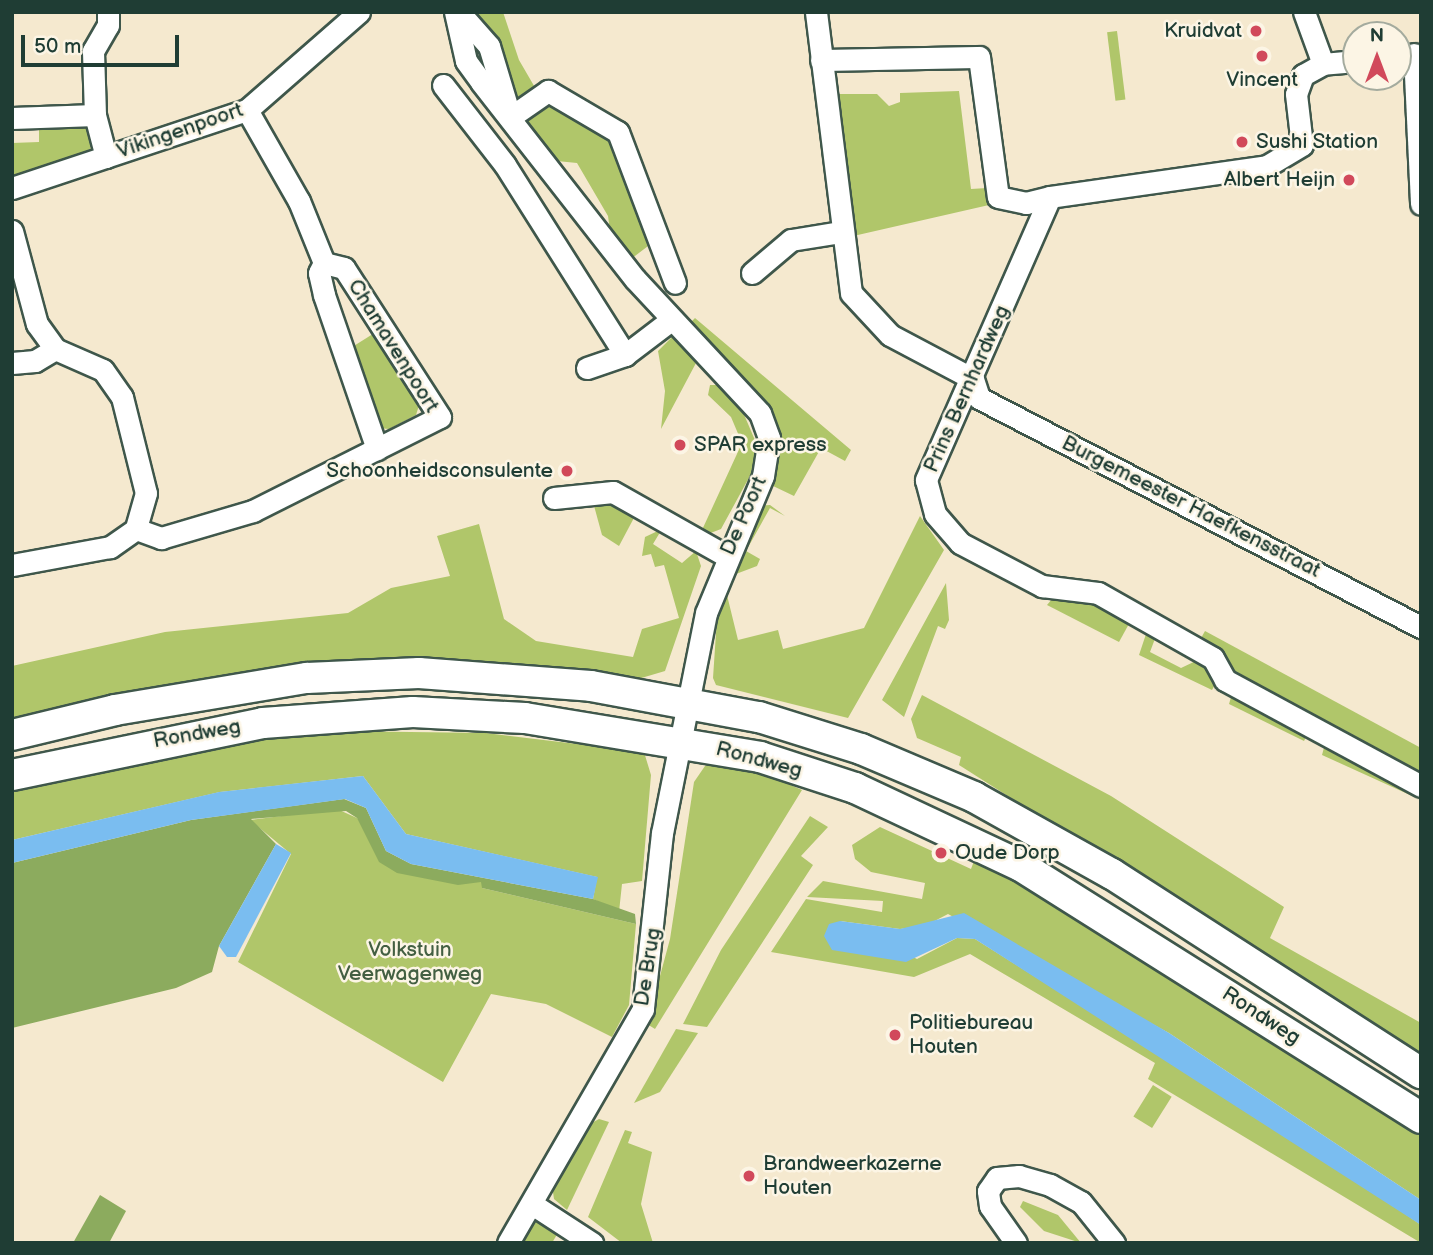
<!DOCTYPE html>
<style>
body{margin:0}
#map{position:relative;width:1433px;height:1255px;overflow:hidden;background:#f5e9cf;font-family:"Balsamiq Sans",sans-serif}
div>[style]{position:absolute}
.green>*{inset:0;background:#b0c66a;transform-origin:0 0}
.forest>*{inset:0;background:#8cab5e}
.water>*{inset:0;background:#7abdf0}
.roads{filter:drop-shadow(2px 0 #3f574b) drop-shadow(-2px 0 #3f574b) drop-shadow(0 2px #3f574b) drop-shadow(0 -2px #3f574b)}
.street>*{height:21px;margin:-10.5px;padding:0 10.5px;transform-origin:10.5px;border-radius:10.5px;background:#fff}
.secondary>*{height:30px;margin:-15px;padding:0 15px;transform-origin:15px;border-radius:15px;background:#fff}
.dots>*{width:19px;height:19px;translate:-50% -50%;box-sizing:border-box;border:4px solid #fcf5e5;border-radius:50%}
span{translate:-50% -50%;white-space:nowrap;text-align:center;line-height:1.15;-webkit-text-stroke:5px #fcf5e5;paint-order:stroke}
.poi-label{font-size:21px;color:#1f3d34}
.right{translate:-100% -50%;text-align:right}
.left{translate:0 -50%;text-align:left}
.street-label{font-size:21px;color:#1f3d34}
.park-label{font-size:21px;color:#435f42}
.frame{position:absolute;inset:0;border:14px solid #1f3d34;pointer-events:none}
.north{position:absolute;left:1342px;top:21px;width:70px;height:70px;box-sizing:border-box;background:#fcf5e5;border:2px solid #a4ab9e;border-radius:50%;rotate:0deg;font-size:19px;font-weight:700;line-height:28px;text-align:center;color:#1f3d34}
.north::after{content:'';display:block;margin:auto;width:24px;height:32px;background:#d1495b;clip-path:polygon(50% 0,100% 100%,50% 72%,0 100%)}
.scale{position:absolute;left:21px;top:35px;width:158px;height:32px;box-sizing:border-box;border:4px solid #1f3d34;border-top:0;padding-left:9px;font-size:21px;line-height:24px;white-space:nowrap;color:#1f3d34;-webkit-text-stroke:5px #fcf5e5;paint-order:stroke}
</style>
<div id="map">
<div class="green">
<div style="clip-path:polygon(474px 12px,503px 12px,519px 60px,537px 91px,515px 103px,494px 42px)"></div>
<div style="left:1117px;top:31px;width:69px;height:10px;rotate:83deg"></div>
<div style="clip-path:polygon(959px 91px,971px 189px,987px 188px,989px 205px,849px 237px,827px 94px,877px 94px,889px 106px,900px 102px,900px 93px)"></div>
<div style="clip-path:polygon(555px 100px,610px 130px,652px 243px,631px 259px,610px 231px,608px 216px,577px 163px,557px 161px,527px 121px)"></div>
<div style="clip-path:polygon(39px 126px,88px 126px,91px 151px,12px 177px,12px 143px,39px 142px)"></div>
<div style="clip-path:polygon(695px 318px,851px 450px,845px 461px,821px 448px,794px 496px,771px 485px,780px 450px,776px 422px,688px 325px)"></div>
<div style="clip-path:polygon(376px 332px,420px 402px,416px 415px,389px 429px,377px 428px,349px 349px)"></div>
<div style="clip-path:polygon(673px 336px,696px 363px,661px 429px,665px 391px,658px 351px)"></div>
<div style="clip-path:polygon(710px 385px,719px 385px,740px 405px,757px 445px,751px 474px,721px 529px,708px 534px,702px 530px,742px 443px,731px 417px,708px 395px)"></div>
<div style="clip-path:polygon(604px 497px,636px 514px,619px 546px,602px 535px,593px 502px)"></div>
<div style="clip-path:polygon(770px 505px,785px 516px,770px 508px,746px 551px,760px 559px,757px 566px,728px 577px,725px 587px,738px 640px,778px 630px,783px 649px,864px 628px,920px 516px,944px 550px,848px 718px,716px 685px,713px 678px,719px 588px,756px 506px)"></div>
<div style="clip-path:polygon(479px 524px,504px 619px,536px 641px,633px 657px,642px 629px,679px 618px,664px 565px,655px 567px,651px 554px,642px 556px,645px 537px,662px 529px,653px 544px,682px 563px,696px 551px,701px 566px,665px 671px,638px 679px,520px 664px,412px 660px,12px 722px,12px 666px,165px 632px,348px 613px,391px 588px,450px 576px,437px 536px)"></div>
<div style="clip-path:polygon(946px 583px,949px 620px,945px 629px,938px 626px,904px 717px,882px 700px)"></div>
<div style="clip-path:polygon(1090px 598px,1130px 622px,1119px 642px,1047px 605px,1052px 599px)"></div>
<div style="clip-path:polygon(1147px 631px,1156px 636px,1150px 652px,1181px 668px,1200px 659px,1216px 683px,1212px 690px,1139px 655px)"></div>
<div style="clip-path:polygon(1205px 631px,1421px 748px,1421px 777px,1236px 676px,1200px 640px)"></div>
<div style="clip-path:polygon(1232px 694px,1307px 735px,1304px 741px,1229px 704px)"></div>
<div style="clip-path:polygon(922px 695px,1111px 796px,1284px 907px,1270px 938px,1421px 1023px,1421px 1058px,959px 765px,961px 757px,917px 738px,911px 719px)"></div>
<div style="clip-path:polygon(335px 731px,486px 733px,644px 752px,651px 775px,642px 881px,622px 884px,619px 912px,593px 899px,597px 877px,406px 834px,363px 776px,220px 792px,12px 840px,12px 785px,203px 741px)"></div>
<div style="clip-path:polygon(1325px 744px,1421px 795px,1421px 800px,1322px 755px)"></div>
<div style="clip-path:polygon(728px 758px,802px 790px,655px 1029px,647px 1024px,670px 939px,694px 782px,705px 766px)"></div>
<div style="clip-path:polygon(337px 809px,357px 818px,400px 869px,421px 877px,482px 882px,482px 888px,636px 924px,629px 1005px,612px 1037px,546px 1004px,491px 994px,443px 1082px,238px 962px,291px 854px,250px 820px)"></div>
<div style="clip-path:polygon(810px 816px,828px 827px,801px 856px,813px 865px,707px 1027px,683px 1024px,721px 950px)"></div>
<div style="clip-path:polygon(880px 827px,971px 869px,974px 861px,1060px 899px,1402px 1117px,1421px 1133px,1421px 1200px,1169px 1033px,948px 914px,925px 926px,900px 929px,840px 921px,917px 959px,957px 938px,975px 939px,1333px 1164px,1421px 1225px,1421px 1243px,1148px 1079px,1155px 1063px,970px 954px,914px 977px,771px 952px,806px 899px,882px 912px,883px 901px,807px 897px,823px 881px,922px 899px,925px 883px,871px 872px,855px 859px,852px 845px)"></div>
<div style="clip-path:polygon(676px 1029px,698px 1033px,660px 1092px,634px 1103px)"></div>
<div style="left:1153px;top:1085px;width:22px;height:37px;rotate:32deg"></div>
<div style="clip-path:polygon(599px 1119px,609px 1122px,567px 1210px,554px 1199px,552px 1185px,588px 1125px)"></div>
<div style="clip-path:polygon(625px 1130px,632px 1132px,628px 1143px,652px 1152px,641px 1204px,653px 1243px,622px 1243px,588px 1217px)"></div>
<div style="clip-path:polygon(1023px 1201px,1058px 1215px,1081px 1243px,1044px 1231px,1020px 1207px)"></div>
<div style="clip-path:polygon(534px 1219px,559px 1231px,552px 1243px,515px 1243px)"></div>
</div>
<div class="forest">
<div style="clip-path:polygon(344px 799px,366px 808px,386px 851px,411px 864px,593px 899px,635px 914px,636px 924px,482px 888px,481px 882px,458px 885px,397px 873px,379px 862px,357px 818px,346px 811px,251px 819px,276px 844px,219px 946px,212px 972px,176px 988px,12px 1028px,12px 863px,191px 820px)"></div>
<div style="clip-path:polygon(100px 1195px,126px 1211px,109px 1243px,73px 1243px)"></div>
</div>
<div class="water">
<div style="clip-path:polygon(363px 776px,406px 834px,598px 877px,593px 899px,411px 864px,386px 851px,366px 808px,345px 799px,191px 820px,12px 863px,12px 840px,219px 792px)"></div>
<div style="clip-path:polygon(276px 844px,291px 853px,236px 957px,227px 957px,219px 946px)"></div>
<div style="clip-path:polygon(964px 913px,1169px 1033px,1421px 1200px,1421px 1225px,975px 939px,957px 938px,906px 962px,832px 950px,824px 936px,829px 924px,840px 921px,900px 929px)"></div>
</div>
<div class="roads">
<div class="street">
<div style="left:455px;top:12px;width:50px;rotate:77.3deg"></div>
<div style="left:466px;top:61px;width:26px;rotate:54deg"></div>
<div style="left:481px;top:82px;width:250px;rotate:52deg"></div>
<div style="left:635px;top:279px;width:183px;rotate:47deg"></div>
<div style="left:760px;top:413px;width:27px;rotate:70deg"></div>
<div style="left:769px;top:438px;width:38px;rotate:99deg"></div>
<div style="left:763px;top:476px;width:148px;rotate:112.6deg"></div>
<div style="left:706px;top:613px;width:224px;rotate:101.3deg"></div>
<div style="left:662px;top:833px;width:177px;rotate:96.2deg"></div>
<div style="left:643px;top:1009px;width:270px;rotate:120deg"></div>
<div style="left:459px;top:12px;width:45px;rotate:48.6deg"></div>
<div style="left:489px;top:46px;width:63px;rotate:73.3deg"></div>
<div style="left:816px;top:12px;width:283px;rotate:82.9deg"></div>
<div style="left:851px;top:293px;width:57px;rotate:47.1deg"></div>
<div style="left:890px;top:335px;width:94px;rotate:27.9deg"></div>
<div style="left:973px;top:379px;width:20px;rotate:72deg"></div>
<div style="left:979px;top:398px;width:498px;rotate:27.4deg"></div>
<div style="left:1304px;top:12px;width:55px;rotate:69.9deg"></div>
<div style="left:1414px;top:54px;width:150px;rotate:87.3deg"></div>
<div style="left:821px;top:60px;width:158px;rotate:-1.1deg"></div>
<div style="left:979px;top:57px;width:141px;rotate:82.3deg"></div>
<div style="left:998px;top:197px;width:29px;rotate:12deg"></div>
<div style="left:1026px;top:203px;width:25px;rotate:-14deg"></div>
<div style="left:1356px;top:61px;width:33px;rotate:175deg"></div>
<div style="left:1323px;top:64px;width:23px;rotate:151deg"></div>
<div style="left:1303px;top:75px;width:20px;rotate:110deg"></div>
<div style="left:1296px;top:94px;width:51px;rotate:83.3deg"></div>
<div style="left:1302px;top:145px;width:41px;rotate:149deg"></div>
<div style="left:1267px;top:166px;width:219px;rotate:171.9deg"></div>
<div style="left:1050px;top:197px;width:309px;rotate:113.7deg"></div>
<div style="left:926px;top:480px;width:35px;rotate:75deg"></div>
<div style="left:935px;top:514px;width:38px;rotate:49deg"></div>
<div style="left:960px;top:543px;width:93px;rotate:27.7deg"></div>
<div style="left:1042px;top:586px;width:56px;rotate:7.1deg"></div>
<div style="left:1098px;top:593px;width:132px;rotate:29.5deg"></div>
<div style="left:1213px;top:658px;width:25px;rotate:61deg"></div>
<div style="left:1225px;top:680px;width:223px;rotate:28.4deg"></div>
<div style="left:443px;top:85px;width:101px;rotate:52.2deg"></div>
<div style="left:505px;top:165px;width:225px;rotate:57.7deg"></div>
<div style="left:247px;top:110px;width:105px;rotate:60.3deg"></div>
<div style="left:299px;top:201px;width:67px;rotate:68deg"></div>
<div style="left:324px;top:263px;width:11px;rotate:117deg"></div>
<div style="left:319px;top:273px;width:23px;rotate:77deg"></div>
<div style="left:324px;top:295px;width:163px;rotate:71deg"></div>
<div style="left:512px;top:116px;width:44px;rotate:-34.8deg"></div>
<div style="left:548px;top:91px;width:81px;rotate:30.4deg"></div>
<div style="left:618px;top:132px;width:161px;rotate:69.3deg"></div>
<div style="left:12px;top:118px;width:83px;rotate:-2.1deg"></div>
<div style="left:106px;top:157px;width:43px;rotate:-104.7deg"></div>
<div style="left:95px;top:115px;width:64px;rotate:-91.8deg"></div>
<div style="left:93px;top:51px;width:30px;rotate:-60deg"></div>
<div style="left:108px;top:25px;width:13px;rotate:-90deg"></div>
<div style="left:12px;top:188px;width:248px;rotate:-18.4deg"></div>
<div style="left:247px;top:110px;width:149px;rotate:-41.2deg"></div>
<div style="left:12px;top:231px;width:96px;rotate:75deg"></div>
<div style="left:37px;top:324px;width:31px;rotate:54deg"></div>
<div style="left:55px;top:349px;width:52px;rotate:23.6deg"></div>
<div style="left:103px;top:370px;width:33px;rotate:55deg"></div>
<div style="left:122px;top:397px;width:99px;rotate:76deg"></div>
<div style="left:146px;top:493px;width:37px;rotate:106deg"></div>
<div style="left:136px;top:529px;width:32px;rotate:145deg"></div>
<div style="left:110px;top:547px;width:100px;rotate:169.6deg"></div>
<div style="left:752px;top:273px;width:51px;rotate:-40.2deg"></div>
<div style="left:791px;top:240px;width:51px;rotate:-9.1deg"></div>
<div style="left:12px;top:363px;width:23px;rotate:-5deg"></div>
<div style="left:35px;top:361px;width:23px;rotate:-31deg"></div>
<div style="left:587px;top:368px;width:40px;rotate:-18.9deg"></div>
<div style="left:625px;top:355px;width:58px;rotate:-37.3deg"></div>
<div style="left:554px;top:498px;width:59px;rotate:-5.8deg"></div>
<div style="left:613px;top:492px;width:129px;rotate:29.4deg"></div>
<div style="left:136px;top:529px;width:27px;rotate:20deg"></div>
<div style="left:161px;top:538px;width:96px;rotate:-16.4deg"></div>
<div style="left:253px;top:511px;width:209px;rotate:-26.7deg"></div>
<div style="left:440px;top:417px;width:177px;rotate:-122.8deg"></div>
<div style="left:344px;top:268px;width:21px;rotate:-166deg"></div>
<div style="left:532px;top:1204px;width:72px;rotate:33deg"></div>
<div style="left:1016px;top:1243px;width:45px;rotate:-125.1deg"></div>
<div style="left:990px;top:1206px;width:15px;rotate:-98deg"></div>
<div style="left:988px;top:1191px;width:16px;rotate:-55deg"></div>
<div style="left:997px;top:1178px;width:22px;rotate:-5deg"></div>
<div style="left:1019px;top:1176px;width:32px;rotate:16deg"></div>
<div style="left:1050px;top:1185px;width:35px;rotate:29deg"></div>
<div style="left:1081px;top:1202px;width:53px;rotate:51.2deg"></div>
</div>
<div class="secondary">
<div style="left:12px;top:735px;width:106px;rotate:-13.6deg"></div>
<div style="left:115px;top:710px;width:195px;rotate:-9.5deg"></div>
<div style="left:307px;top:678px;width:112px;rotate:-2.6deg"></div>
<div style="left:419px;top:673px;width:172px;rotate:4.3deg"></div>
<div style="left:591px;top:686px;width:171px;rotate:10.5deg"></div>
<div style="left:759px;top:717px;width:107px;rotate:17.4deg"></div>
<div style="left:861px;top:749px;width:123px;rotate:23deg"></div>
<div style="left:974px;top:797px;width:158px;rotate:29.2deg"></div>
<div style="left:1112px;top:874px;width:368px;rotate:32.8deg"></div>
<div style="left:12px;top:775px;width:256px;rotate:-11.7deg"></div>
<div style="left:263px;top:723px;width:150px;rotate:-4.2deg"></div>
<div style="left:413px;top:712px;width:112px;rotate:3.1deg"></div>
<div style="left:525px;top:718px;width:238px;rotate:9.4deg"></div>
<div style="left:760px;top:757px;width:100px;rotate:18.1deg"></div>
<div style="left:855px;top:788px;width:183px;rotate:25.2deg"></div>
<div style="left:1021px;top:866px;width:473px;rotate:32.2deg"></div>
</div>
</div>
<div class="dots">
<div style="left:1256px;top:31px;background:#d1495b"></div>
<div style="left:1262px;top:56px;background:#d1495b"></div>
<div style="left:1242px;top:142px;background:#d1495b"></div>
<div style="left:1349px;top:180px;background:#d1495b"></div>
<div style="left:680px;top:445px;background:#d1495b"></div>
<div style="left:567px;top:471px;background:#d1495b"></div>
<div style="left:941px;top:853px;background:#d1495b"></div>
<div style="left:895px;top:1035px;background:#d1495b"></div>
<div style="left:749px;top:1176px;background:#d1495b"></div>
</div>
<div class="poi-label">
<span class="right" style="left:1242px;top:31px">Kruidvat</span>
<span style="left:1262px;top:80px">Vincent</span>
<span class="left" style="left:1256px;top:142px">Sushi Station</span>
<span class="right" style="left:1335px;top:180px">Albert Heijn</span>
<span class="left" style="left:694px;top:445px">SPAR express</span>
<span class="right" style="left:553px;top:471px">Schoonheidsconsulente</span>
<span class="left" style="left:955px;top:853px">Oude Dorp</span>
<span class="left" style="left:909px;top:1035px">Politiebureau<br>Houten</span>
<span class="left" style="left:763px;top:1176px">Brandweerkazerne<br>Houten</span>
</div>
<div class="street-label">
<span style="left:180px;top:131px;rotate:-19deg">Vikingenpoort</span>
<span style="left:393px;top:346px;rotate:58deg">Chamavenpoort</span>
<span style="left:967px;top:389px;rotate:-66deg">Prins Bernhardweg</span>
<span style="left:1191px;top:507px;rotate:27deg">Burgemeester Haefkensstraat</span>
<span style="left:744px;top:516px;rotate:-66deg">De Poort</span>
<span style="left:197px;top:734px;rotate:-10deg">Rondweg</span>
<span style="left:759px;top:760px;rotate:15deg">Rondweg</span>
<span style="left:648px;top:967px;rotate:-81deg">De Brug</span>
<span style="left:1261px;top:1016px;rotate:33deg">Rondweg</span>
</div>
<div class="park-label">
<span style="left:410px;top:962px">Volkstuin<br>Veerwagenweg</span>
</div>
<div class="frame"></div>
<div class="north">N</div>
<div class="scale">50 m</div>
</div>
